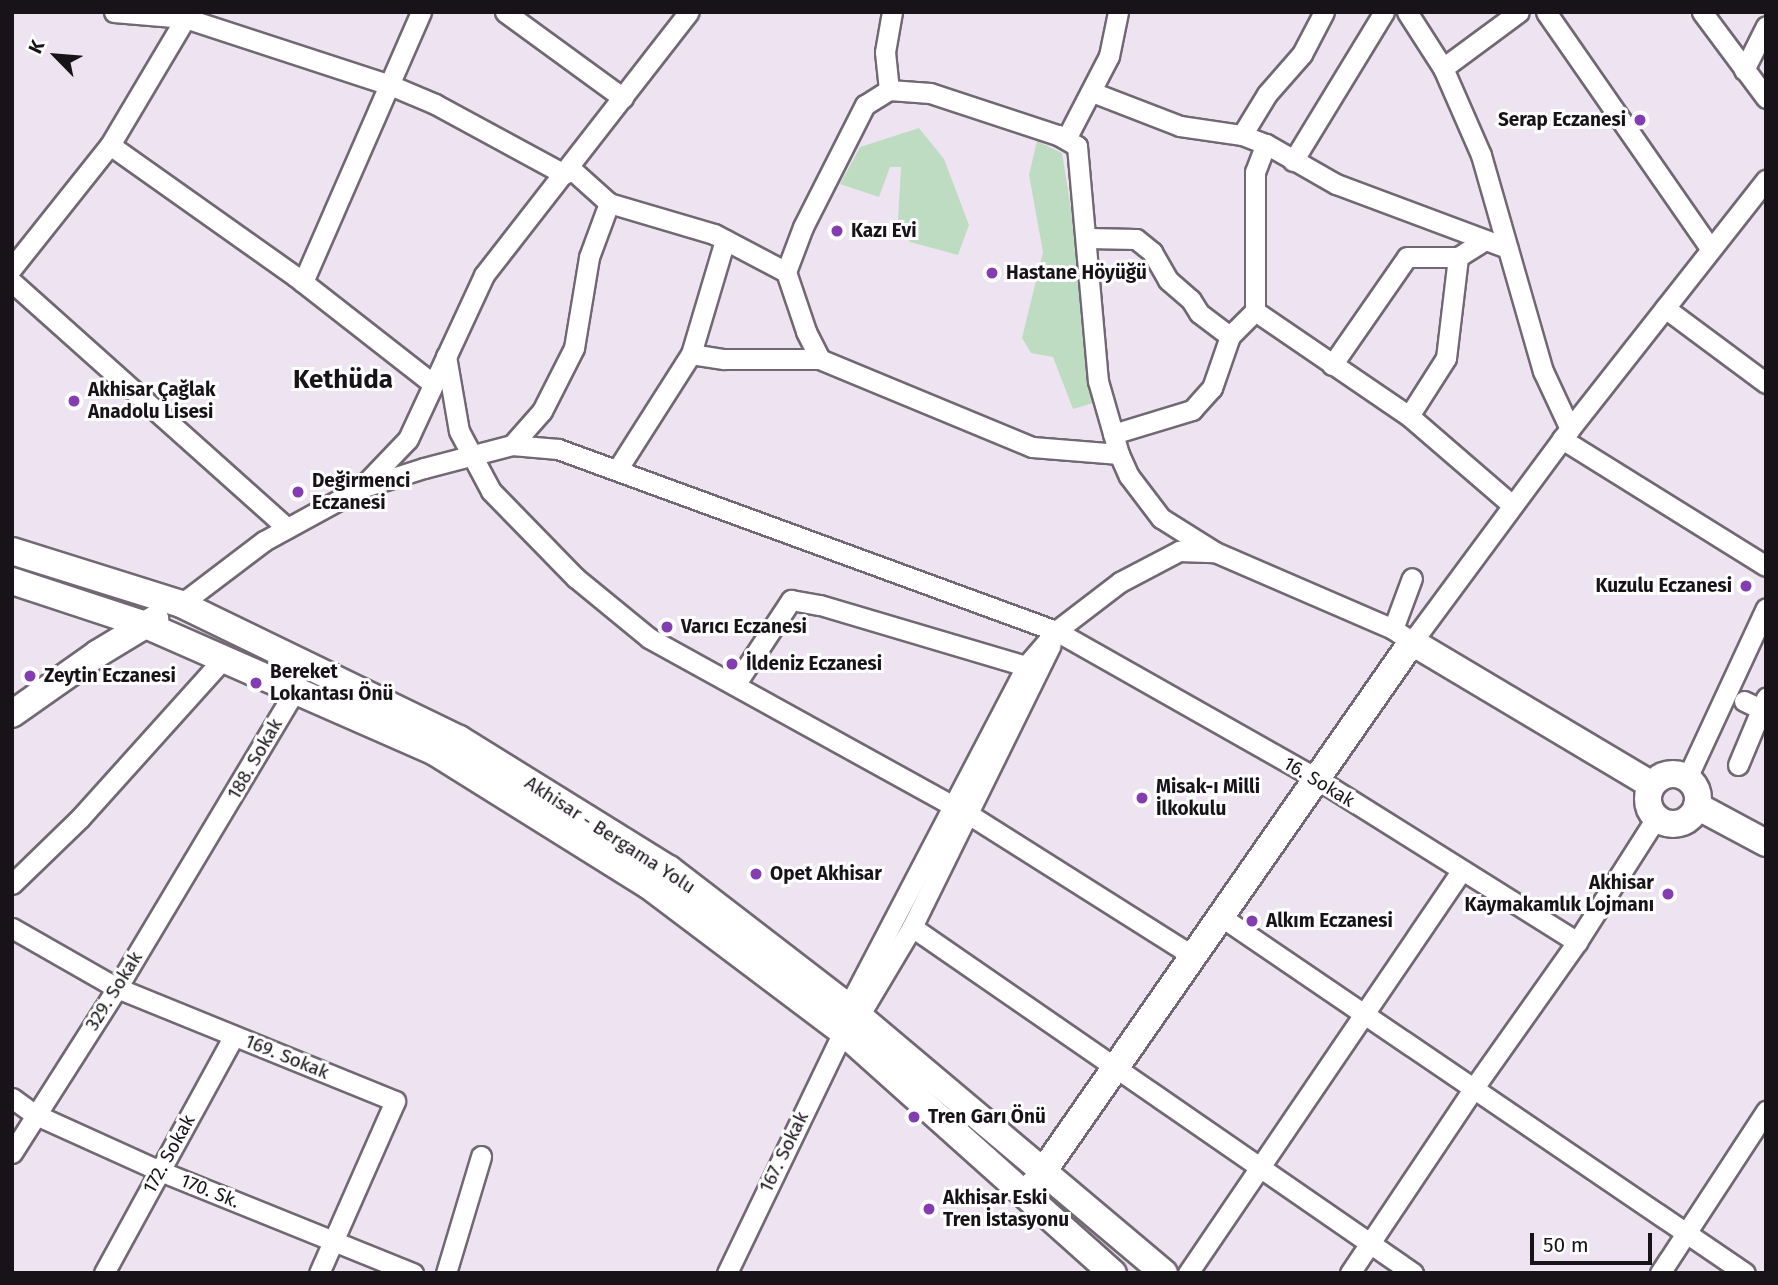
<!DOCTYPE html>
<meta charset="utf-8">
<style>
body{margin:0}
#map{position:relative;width:1778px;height:1285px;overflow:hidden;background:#eee4f1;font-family:"Fira Sans",sans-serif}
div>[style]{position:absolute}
.green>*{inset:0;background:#bedcc2}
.roads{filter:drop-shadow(2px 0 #716873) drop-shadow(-2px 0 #716873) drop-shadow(0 2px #716873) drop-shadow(0 -2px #716873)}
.minor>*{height:19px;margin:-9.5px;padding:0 9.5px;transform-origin:9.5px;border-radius:9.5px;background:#fff}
.major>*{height:26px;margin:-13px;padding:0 13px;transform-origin:13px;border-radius:13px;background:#fff}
.major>.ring{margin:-13px;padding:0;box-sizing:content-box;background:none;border:26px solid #fff;border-radius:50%}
.dots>*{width:19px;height:19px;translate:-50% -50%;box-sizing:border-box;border:4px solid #fff;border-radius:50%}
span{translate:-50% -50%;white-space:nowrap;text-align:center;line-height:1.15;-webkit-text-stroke:6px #fff;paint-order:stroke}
.poi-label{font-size:19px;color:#171318;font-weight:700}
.right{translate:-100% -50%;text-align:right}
.left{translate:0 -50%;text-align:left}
.street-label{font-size:19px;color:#171318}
.district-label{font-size:26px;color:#171318;font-weight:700}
.frame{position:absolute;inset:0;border:14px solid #171318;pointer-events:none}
.north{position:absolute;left:21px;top:21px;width:70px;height:70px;-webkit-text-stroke:5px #fff;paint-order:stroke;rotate:295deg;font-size:19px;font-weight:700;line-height:28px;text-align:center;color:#171318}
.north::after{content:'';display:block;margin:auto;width:24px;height:32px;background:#171318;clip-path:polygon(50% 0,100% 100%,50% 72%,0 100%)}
.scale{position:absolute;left:1530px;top:1233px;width:122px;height:32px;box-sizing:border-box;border:4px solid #171318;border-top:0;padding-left:9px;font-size:21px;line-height:24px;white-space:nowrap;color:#171318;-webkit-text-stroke:5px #fff;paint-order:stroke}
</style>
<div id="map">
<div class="green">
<div style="clip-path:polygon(919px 128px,944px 159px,969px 225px,958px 255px,910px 242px,898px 219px,901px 167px,890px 167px,879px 197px,840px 184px,860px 147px)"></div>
<div style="clip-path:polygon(1037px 141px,1062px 153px,1084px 290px,1093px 403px,1073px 409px,1053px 357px,1031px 353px,1022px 338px,1043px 252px,1029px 175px)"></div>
</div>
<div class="roads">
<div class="minor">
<div style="left:114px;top:12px;width:71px;rotate:4.8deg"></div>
<div style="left:185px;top:18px;width:216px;rotate:18.1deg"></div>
<div style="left:390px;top:85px;width:49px;rotate:22.9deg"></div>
<div style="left:435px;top:104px;width:147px;rotate:28.5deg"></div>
<div style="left:505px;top:12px;width:146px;rotate:36.1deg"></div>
<div style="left:1407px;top:12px;width:67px;rotate:57.3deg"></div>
<div style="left:1443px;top:68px;width:95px;rotate:66.4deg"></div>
<div style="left:1481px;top:155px;width:225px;rotate:74deg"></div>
<div style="left:1543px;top:371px;width:64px;rotate:65deg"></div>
<div style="left:1546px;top:12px;width:289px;rotate:55.2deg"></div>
<div style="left:1702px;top:12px;width:107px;rotate:53.3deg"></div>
<div style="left:1443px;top:68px;width:94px;rotate:-36.4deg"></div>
<div style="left:1744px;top:70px;width:49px;rotate:-63.4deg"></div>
<div style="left:889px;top:90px;width:38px;rotate:-96deg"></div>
<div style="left:885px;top:52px;width:41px;rotate:-80.1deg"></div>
<div style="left:1092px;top:92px;width:94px;rotate:21.1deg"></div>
<div style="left:1180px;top:126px;width:63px;rotate:8.3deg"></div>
<div style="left:1242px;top:135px;width:26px;rotate:21deg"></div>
<div style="left:1266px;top:144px;width:81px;rotate:29.7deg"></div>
<div style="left:1336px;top:184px;width:183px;rotate:20.5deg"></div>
<div style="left:1242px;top:135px;width:48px;rotate:-58.6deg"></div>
<div style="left:1267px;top:94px;width:53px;rotate:-48.8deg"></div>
<div style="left:1302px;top:54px;width:47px;rotate:-62.4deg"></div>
<div style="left:1066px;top:139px;width:93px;rotate:-62.6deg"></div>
<div style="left:1109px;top:56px;width:45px;rotate:-78.4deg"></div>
<div style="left:110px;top:145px;width:227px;rotate:35.3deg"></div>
<div style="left:295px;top:276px;width:175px;rotate:38deg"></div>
<div style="left:1293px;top:161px;width:175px;rotate:-58.6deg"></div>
<div style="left:570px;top:168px;width:52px;rotate:41.9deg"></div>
<div style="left:609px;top:203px;width:109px;rotate:16.4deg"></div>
<div style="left:714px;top:234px;width:81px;rotate:27.8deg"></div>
<div style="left:1088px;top:238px;width:48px;rotate:1.2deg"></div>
<div style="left:1136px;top:239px;width:21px;rotate:39deg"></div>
<div style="left:1152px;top:252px;width:32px;rotate:60deg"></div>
<div style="left:1168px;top:280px;width:30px;rotate:41deg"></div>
<div style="left:1191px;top:300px;width:15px;rotate:58deg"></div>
<div style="left:1199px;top:313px;width:39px;rotate:37deg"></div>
<div style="left:12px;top:268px;width:157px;rotate:-51.5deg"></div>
<div style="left:110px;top:145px;width:155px;rotate:-59.3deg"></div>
<div style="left:12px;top:282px;width:369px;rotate:41.8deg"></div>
<div style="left:303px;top:282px;width:295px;rotate:-66.4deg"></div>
<div style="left:1665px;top:308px;width:126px;rotate:36.6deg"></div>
<div style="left:1255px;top:311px;width:186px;rotate:34.3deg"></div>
<div style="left:1409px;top:416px;width:136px;rotate:40.8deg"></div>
<div style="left:691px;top:354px;width:33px;rotate:9deg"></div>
<div style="left:724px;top:359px;width:96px"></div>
<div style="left:446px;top:356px;width:76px;rotate:80.2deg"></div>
<div style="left:459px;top:431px;width:68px;rotate:61.9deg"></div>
<div style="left:491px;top:491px;width:122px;rotate:45.7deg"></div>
<div style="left:576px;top:578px;width:94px;rotate:39.4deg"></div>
<div style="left:649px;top:638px;width:367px;rotate:28.9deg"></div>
<div style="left:970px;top:815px;width:266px;rotate:32.3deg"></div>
<div style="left:1332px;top:365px;width:131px;rotate:-55.2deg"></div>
<div style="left:1407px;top:257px;width:51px"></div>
<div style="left:1458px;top:257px;width:32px;rotate:-32deg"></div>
<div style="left:1409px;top:416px;width:69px;rotate:-57.5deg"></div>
<div style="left:1446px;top:358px;width:102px;rotate:-83.2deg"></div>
<div style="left:1113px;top:434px;width:83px;rotate:-16.9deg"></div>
<div style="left:1192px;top:410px;width:30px;rotate:-48deg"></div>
<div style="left:1212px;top:388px;width:55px;rotate:-70.9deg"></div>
<div style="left:1230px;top:336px;width:35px;rotate:-45deg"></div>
<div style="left:1255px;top:311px;width:139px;rotate:-90deg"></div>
<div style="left:1255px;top:172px;width:30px;rotate:-69deg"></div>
<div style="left:1562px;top:439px;width:240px;rotate:31.9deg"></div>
<div style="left:512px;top:445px;width:45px;rotate:-48.6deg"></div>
<div style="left:542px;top:411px;width:71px;rotate:-63.1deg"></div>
<div style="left:574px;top:348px;width:92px;rotate:-80.6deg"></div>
<div style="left:589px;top:257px;width:58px;rotate:-69.7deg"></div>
<div style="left:1119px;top:454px;width:87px;rotate:-175.4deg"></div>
<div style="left:1032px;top:447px;width:230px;rotate:-157.5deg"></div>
<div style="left:820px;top:359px;width:31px;rotate:-117deg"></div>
<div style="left:806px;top:331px;width:62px;rotate:-108.7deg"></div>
<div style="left:786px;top:272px;width:48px;rotate:-69.3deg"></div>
<div style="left:803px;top:227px;width:137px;rotate:-63.1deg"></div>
<div style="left:865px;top:105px;width:28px;rotate:-32deg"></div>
<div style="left:889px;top:90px;width:41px;rotate:4.2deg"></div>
<div style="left:930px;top:93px;width:135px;rotate:18.2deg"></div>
<div style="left:1058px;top:135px;width:22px;rotate:30deg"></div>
<div style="left:1077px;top:146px;width:236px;rotate:84.9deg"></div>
<div style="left:1098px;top:381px;width:76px;rotate:74deg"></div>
<div style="left:1119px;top:454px;width:24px;rotate:66deg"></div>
<div style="left:1129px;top:476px;width:53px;rotate:52.7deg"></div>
<div style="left:1161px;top:518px;width:64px;rotate:32.2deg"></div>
<div style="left:1215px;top:552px;width:194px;rotate:23.4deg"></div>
<div style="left:1393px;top:629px;width:23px;rotate:34deg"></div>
<div style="left:1412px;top:642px;width:252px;rotate:-53.5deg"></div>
<div style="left:1562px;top:439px;width:330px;rotate:-51.8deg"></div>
<div style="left:617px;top:470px;width:138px;rotate:-57.5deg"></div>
<div style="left:691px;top:354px;width:119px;rotate:-73.4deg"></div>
<div style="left:362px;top:487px;width:66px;rotate:-46.2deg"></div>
<div style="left:408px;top:439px;width:181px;rotate:-65.1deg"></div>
<div style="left:484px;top:275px;width:333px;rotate:-52.1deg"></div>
<div style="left:181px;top:604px;width:104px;rotate:-37.2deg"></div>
<div style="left:264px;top:541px;width:111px;rotate:-28.7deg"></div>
<div style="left:361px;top:488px;width:66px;rotate:-17.6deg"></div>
<div style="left:424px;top:468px;width:91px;rotate:-14.6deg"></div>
<div style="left:512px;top:445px;width:46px;rotate:5deg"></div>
<div style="left:558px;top:449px;width:530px;rotate:20.08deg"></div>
<div style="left:1056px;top:631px;width:302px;rotate:29.5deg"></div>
<div style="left:1319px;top:780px;width:305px;rotate:32.1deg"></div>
<div style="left:1393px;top:629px;width:54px;rotate:-69.6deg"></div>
<div style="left:735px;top:685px;width:102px;rotate:-56.6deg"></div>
<div style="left:791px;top:600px;width:29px;rotate:10deg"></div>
<div style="left:820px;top:605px;width:215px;rotate:16.5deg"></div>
<div style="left:1744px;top:701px;width:19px;rotate:25deg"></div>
<div style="left:1738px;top:765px;width:73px;rotate:-67.3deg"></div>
<div style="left:1687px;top:778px;width:187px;rotate:-65.1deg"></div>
<div style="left:12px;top:884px;width:95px;rotate:-44.1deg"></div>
<div style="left:80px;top:818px;width:215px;rotate:-48deg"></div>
<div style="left:1223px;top:918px;width:631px;rotate:34.22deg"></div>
<div style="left:912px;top:927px;width:609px;rotate:34.63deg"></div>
<div style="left:12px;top:928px;width:121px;rotate:29.7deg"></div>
<div style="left:117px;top:988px;width:300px;rotate:22.1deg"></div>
<div style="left:395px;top:1101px;width:188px;rotate:113.8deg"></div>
<div style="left:849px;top:1026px;width:14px;rotate:-45deg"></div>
<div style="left:859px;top:1016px;width:104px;rotate:-59.2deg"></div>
<div style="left:912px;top:927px;width:314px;rotate:-63.8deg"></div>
<div style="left:12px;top:1098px;width:27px;rotate:36deg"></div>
<div style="left:34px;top:1114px;width:138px;rotate:24.3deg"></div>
<div style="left:160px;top:1171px;width:273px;rotate:22deg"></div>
<div style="left:12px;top:1153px;width:196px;rotate:-57.5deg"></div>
<div style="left:117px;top:988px;width:348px;rotate:-59.1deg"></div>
<div style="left:104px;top:1273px;width:270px;rotate:-61.3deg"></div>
<div style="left:446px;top:1273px;width:122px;rotate:-73.3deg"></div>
<div style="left:727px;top:1273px;width:267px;rotate:-64.3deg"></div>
<div style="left:843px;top:1032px;width:25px;rotate:-79deg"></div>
<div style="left:848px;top:1007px;width:385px;rotate:-62.4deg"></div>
<div style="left:1026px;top:666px;width:46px;rotate:-49.4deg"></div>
<div style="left:1056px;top:631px;width:81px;rotate:-37.4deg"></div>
<div style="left:1120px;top:582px;width:67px;rotate:-27.7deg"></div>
<div style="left:1179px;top:551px;width:35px;rotate:2deg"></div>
<div style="left:1188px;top:1273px;width:485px;rotate:-55.8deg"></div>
<div style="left:1350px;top:1273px;width:221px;rotate:-56.2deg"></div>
<div style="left:1473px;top:1089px;width:180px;rotate:-54.7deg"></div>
<div style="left:1577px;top:942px;width:147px;rotate:-57.5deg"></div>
<div style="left:1660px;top:1273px;width:194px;rotate:-56.8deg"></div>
</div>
<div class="major">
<div style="left:12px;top:551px;width:177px;rotate:17.4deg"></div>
<div style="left:181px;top:604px;width:309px;rotate:25.9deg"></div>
<div style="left:459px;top:739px;width:247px;rotate:31.8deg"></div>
<div style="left:669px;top:869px;width:226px;rotate:37.6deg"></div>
<div style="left:848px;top:1007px;width:413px;rotate:40.1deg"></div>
<div style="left:12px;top:581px;width:141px;rotate:18.2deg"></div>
<div style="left:146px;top:625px;width:316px;rotate:23.7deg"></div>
<div style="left:435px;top:752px;width:251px;rotate:32deg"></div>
<div style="left:648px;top:885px;width:244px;rotate:37deg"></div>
<div style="left:843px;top:1032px;width:362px;rotate:41.8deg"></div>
<div style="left:12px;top:714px;width:104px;rotate:-35.2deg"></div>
<div style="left:97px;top:654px;width:68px;rotate:-31.1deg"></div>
<div class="ring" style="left:1648px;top:774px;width:24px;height:24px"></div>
<div style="left:1697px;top:806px;width:78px;rotate:28.2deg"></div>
<div style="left:1033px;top:1186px;width:663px;rotate:-55.14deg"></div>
<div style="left:1412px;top:642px;width:279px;rotate:30.8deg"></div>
</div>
</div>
<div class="dots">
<div style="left:1640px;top:120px;background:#843db0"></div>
<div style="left:837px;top:231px;background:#843db0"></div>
<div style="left:992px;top:273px;background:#843db0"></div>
<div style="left:74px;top:401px;background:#843db0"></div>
<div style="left:298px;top:492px;background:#843db0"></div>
<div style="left:1746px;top:586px;background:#843db0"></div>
<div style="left:667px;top:627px;background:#843db0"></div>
<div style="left:732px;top:664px;background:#843db0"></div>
<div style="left:30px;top:676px;background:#843db0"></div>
<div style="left:256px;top:683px;background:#843db0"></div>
<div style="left:1142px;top:798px;background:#843db0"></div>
<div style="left:756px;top:874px;background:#843db0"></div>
<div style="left:1668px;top:894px;background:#843db0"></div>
<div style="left:1252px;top:921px;background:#843db0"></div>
<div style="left:914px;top:1117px;background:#843db0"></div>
<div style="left:929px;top:1209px;background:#843db0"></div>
</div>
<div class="poi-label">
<span class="right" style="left:1626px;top:120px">Serap Eczanesi</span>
<span class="left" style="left:851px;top:231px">Kazı Evi</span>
<span class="left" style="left:1006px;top:273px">Hastane Höyüğü</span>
<span class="left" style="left:88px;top:401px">Akhisar Çağlak<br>Anadolu Lisesi</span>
<span class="left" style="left:312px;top:492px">Değirmenci<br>Eczanesi</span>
<span class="right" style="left:1732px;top:586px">Kuzulu Eczanesi</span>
<span class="left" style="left:681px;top:627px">Varıcı Eczanesi</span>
<span class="left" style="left:746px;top:664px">İldeniz Eczanesi</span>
<span class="left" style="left:270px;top:683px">Bereket<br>Lokantası Önü</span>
<span class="left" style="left:44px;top:676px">Zeytin Eczanesi</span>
<span class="left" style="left:1156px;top:798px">Misak-ı Milli<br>İlkokulu</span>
<span class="left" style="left:770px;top:874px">Opet Akhisar</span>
<span class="right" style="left:1654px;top:894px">Akhisar<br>Kaymakamlık Lojmanı</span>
<span class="left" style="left:1266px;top:921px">Alkım Eczanesi</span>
<span class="left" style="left:928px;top:1117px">Tren Garı Önü</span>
<span class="left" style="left:943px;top:1209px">Akhisar Eski<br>Tren İstasyonu</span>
</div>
<div class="street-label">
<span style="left:255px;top:759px;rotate:-60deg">188. Sokak</span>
<span style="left:1319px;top:782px;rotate:31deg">16. Sokak</span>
<span style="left:610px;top:835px;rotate:33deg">Akhisar - Bergama Yolu</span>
<span style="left:114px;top:991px;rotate:-58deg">329. Sokak</span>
<span style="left:287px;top:1057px;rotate:22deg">169. Sokak</span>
<span style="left:784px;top:1152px;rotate:-64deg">167. Sokak</span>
<span style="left:169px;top:1154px;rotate:-61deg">172. Sokak</span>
<span style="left:210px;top:1191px;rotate:22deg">170. Sk.</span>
</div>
<div class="district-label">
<span style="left:343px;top:380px">Kethüda</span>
</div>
<div class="frame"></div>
<div class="north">K</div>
<div class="scale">50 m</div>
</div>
